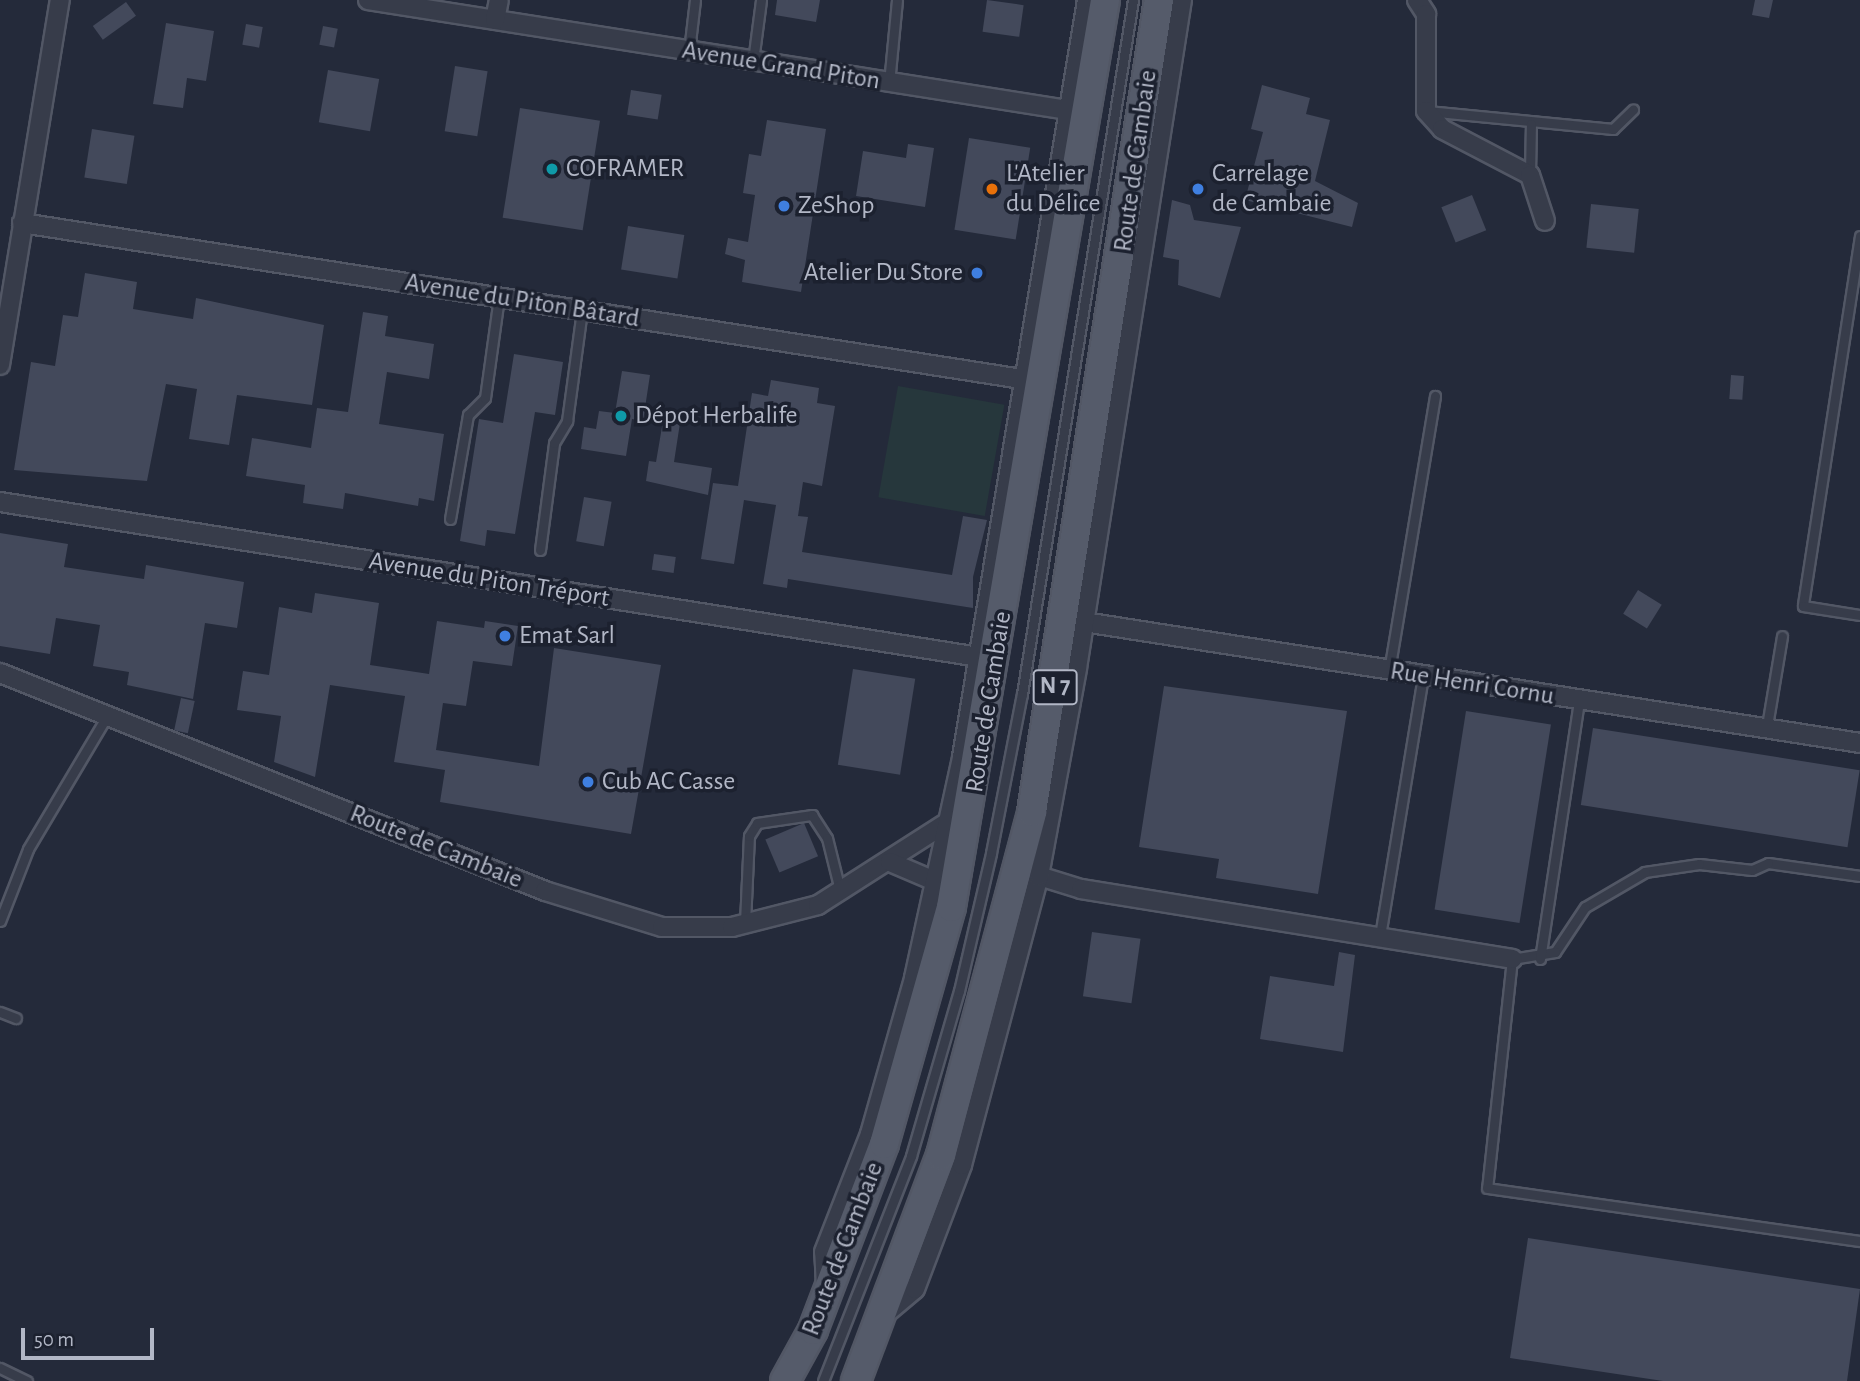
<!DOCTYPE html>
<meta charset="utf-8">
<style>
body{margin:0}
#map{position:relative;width:1860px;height:1381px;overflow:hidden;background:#242a3a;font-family:"Alegreya Sans",sans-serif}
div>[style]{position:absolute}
.green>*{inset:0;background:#26373c;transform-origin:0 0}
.building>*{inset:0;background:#43495b;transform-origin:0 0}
.roads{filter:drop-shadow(2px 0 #525765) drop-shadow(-2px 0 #525765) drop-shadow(0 2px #525765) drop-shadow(0 -2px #525765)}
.service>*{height:9px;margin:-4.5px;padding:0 4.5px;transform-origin:4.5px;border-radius:4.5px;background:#373c4a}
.minor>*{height:18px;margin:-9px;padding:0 9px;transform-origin:9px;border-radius:9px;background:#373c4a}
.primary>*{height:28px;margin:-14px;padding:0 14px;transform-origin:14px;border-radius:14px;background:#555b6a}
.dots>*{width:19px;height:19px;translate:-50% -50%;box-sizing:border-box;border:4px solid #1c212f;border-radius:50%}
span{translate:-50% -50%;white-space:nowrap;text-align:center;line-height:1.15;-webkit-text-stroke:7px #1c212f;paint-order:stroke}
.shield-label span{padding:2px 5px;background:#1c212f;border:2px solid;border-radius:5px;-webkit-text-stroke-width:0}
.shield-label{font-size:24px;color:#b2b7c6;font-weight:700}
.street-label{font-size:26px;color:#b2b7c6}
.poi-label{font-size:26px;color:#b2b7c6}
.left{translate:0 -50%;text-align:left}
.right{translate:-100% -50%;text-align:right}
.scale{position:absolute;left:21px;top:1328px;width:133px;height:32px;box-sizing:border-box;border:4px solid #b2b7c6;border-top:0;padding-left:9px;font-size:21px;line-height:24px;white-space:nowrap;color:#b2b7c6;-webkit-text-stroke:5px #1c212f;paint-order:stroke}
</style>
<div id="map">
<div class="green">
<div style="left:898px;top:386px;width:108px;height:113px;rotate:10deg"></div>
</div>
<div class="building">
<div style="clip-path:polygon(777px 0,820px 0,816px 22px,775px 15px)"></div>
<div style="left:987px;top:0;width:37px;height:32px;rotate:8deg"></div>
<div style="clip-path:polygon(1755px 0,1773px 0,1769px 18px,1752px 15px)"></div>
<div style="left:126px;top:2px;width:17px;height:41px;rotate:54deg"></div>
<div style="clip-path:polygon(166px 23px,214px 31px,206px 81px,187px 78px,183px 108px,153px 104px)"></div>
<div style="left:246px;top:24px;width:17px;height:21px;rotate:10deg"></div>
<div style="left:323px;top:26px;width:15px;height:19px;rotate:11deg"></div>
<div style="left:455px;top:66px;width:33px;height:66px;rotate:9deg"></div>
<div style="left:328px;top:70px;width:52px;height:53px;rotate:10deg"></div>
<div style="clip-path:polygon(1262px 85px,1310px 98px,1306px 114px,1330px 120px,1315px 181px,1358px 203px,1352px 227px,1245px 200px,1263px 132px,1251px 129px)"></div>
<div style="left:631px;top:90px;width:31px;height:25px;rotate:9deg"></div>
<div style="left:520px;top:108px;width:81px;height:111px;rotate:9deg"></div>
<div style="clip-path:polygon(767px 120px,826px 129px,801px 292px,742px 282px,745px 260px,725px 254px,728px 238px,748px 242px,755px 195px,743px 193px,749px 154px,761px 156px)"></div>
<div style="left:92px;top:129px;width:43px;height:49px;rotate:9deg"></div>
<div style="left:969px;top:138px;width:62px;height:93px;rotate:9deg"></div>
<div style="clip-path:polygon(908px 144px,934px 148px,925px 207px,856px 196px,863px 151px,906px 158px)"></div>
<div style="left:1472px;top:195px;width:38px;height:33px;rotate:68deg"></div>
<div style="clip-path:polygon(1172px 200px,1190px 205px,1194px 220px,1241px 227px,1220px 298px,1178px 285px,1179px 260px,1163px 257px)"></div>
<div style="left:1591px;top:204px;width:48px;height:44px;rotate:6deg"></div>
<div style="left:628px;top:226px;width:57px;height:44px;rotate:9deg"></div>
<div style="clip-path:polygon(85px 273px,137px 282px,133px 309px,193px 319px,196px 298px,324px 325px,312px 405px,237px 395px,229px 445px,189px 439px,197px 389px,166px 384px,147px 481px,14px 470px,31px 362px,55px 366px,63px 315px,78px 317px)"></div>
<div style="clip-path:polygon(363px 312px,388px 316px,385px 336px,434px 344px,429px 379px,387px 372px,379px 424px,444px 434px,434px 501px,419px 498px,418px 506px,345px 493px,343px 509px,303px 503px,305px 485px,246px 476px,252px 438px,311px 448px,317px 408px,348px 412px)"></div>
<div style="clip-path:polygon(514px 354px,563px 362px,555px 415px,535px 412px,515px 534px,487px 530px,485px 546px,460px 541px,479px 419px,503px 423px)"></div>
<div style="clip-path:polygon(622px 371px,650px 375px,643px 421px,632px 419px,626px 456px,581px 449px,584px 427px,596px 429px,599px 411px,615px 413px)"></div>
<div style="left:1731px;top:375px;width:13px;height:24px;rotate:4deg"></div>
<div style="clip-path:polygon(771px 380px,819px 388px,817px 403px,835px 406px,822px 486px,803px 482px,798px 516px,808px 517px,802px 552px,952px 575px,963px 516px,987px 520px,973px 577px,973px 608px,788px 579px,787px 588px,763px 584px,776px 505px,744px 500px,734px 564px,701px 559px,713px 483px,738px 486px,752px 393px,768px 396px)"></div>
<div style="clip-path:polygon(663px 421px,680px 423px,674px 462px,712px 468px,708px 495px,646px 481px,649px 461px,656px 462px)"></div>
<div style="left:584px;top:497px;width:28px;height:45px;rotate:10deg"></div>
<div style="clip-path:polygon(0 533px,68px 544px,64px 567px,144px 579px,146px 565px,244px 582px,237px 628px,205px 623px,193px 699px,127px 685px,129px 672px,93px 666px,100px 625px,56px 618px,50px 654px,0 646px)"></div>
<div style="left:654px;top:554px;width:22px;height:16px;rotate:8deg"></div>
<div style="left:1638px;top:590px;width:28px;height:28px;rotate:32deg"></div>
<div style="clip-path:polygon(315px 593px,379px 603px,370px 665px,429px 674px,437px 621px,484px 628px,485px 621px,518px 626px,512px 666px,473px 661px,466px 706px,443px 703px,436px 750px,539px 766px,554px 648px,661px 665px,631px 834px,440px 802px,445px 770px,394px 762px,405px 696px,330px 685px,315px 777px,274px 762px,281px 716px,237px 710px,243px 671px,269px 675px,279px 607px,312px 613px)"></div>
<div style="left:853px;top:669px;width:63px;height:97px;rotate:9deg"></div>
<div style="clip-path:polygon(1164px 686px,1347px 711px,1318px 894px,1216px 878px,1219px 859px,1139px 847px)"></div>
<div style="left:181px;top:698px;width:14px;height:33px;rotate:12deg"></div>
<div style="left:1466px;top:711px;width:86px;height:201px;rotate:9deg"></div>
<div style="left:1593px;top:728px;width:270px;height:78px;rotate:9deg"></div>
<div style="left:804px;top:823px;width:36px;height:42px;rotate:67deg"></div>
<div style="left:1092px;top:932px;width:49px;height:65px;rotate:8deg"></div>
<div style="clip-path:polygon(1339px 952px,1355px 955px,1343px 1052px,1260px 1039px,1270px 976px,1334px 986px)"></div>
<div style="clip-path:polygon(1528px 1238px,1860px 1289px,1847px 1381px,1663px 1381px,1510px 1358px)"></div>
</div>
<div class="roads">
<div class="service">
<div style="left:689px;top:51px;width:51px;rotate:-83.3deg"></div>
<div style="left:753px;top:61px;width:62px;rotate:-82.5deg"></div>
<div style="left:889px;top:83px;width:83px;rotate:-84.5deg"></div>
<div style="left:1427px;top:111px;width:187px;rotate:5.5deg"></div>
<div style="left:1613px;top:129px;width:28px;rotate:-44deg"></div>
<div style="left:1530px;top:174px;width:50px;rotate:-88.9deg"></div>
<div style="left:1860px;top:236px;width:374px;rotate:98.8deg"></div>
<div style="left:1803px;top:606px;width:58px;rotate:9deg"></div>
<div style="left:450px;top:519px;width:106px;rotate:-80.2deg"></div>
<div style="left:468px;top:415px;width:24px;rotate:-45deg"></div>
<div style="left:485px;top:398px;width:102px;rotate:-82.1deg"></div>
<div style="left:540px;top:550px;width:108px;rotate:-82.5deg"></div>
<div style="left:554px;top:443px;width:26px;rotate:-59deg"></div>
<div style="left:567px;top:421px;width:112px;rotate:-82.3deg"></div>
<div style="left:1389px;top:671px;width:279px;rotate:-80.5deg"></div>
<div style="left:1767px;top:726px;width:91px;rotate:-80.5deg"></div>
<div style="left:1860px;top:876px;width:93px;rotate:-172deg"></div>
<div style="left:1768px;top:863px;width:17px;rotate:156deg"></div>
<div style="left:1752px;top:870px;width:53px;rotate:-173.5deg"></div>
<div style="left:1699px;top:864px;width:55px;rotate:171.6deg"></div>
<div style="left:1645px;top:872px;width:69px;rotate:149.7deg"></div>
<div style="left:1585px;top:907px;width:54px;rotate:123.7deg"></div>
<div style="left:1555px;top:952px;width:44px;rotate:170.8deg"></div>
<div style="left:1512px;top:959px;width:230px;rotate:96.2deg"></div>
<div style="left:1487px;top:1188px;width:377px;rotate:8.1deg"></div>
<div style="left:0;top:921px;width:77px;rotate:-68.7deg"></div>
<div style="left:28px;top:849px;width:155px;rotate:-59.3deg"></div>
<div style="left:745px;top:923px;width:87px;rotate:-87.4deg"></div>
<div style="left:749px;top:836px;width:15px;rotate:-58deg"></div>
<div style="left:757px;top:823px;width:56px;rotate:-8.3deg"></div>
<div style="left:812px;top:815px;width:27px;rotate:57deg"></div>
<div style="left:827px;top:838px;width:54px;rotate:76deg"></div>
<div style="left:1380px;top:936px;width:263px;rotate:-80.6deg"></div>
<div style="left:1540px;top:959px;width:261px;rotate:-81.4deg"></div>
<div style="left:0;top:1012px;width:17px;rotate:21deg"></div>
<div style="left:0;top:1368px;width:30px;rotate:26deg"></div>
<div style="left:823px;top:1381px;width:242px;rotate:-68.6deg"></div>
<div style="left:911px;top:1156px;width:172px;rotate:-73.8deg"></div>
<div style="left:959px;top:991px;width:142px;rotate:-76.9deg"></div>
<div style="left:991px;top:853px;width:162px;rotate:-79deg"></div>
<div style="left:1022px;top:694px;width:703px;rotate:-80.91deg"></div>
</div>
<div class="minor">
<div style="left:368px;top:0;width:709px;rotate:8.93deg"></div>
<div style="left:1417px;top:0;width:17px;rotate:57deg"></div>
<div style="left:1426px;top:14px;width:97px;rotate:90deg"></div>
<div style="left:1426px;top:111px;width:24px;rotate:48deg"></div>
<div style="left:1442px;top:129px;width:99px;rotate:27.6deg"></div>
<div style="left:1530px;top:175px;width:48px;rotate:71.9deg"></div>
<div style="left:495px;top:20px;width:20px;rotate:-79deg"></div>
<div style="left:22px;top:223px;width:1012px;rotate:8.87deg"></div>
<div style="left:0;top:365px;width:370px;rotate:-80.7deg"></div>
<div style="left:0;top:502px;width:991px;rotate:9deg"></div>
<div style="left:1084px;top:622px;width:785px;rotate:8.86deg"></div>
<div style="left:0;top:673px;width:587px;rotate:21.8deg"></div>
<div style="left:545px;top:891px;width:122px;rotate:17.1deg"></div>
<div style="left:662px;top:927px;width:70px"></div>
<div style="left:732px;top:927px;width:89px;rotate:-14.3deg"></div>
<div style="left:818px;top:905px;width:154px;rotate:-32.6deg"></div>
<div style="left:890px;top:862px;width:51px;rotate:23.1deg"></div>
<div style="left:1039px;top:876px;width:44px;rotate:17.2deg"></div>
<div style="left:1081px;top:889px;width:437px;rotate:9.2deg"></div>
<div style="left:826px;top:1286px;width:34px;rotate:-93deg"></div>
<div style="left:824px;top:1252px;width:127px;rotate:-68.7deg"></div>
<div style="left:870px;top:1134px;width:162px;rotate:-74.2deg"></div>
<div style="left:914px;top:978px;width:226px;rotate:-77.7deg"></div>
<div style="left:962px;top:757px;width:767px;rotate:-80.62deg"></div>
<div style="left:884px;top:1315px;width:40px;rotate:-40deg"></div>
<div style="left:915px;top:1289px;width:133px;rotate:-69.2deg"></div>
<div style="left:962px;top:1165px;width:299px;rotate:-75.1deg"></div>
<div style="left:1039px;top:876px;width:211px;rotate:-79.6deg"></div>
<div style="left:1077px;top:668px;width:676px;rotate:-81.07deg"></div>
</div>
<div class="primary">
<div style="left:785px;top:1381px;width:58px;rotate:-61.2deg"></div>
<div style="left:813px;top:1330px;width:199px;rotate:-69.1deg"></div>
<div style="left:884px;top:1144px;width:246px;rotate:-74.2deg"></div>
<div style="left:951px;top:907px;width:920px;rotate:-80.36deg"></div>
<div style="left:856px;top:1381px;width:241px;rotate:-69.4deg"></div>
<div style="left:941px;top:1155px;width:355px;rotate:-75.1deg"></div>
<div style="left:1032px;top:812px;width:822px;rotate:-81.11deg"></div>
</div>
</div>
<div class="dots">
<div style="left:552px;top:169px;background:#0f9aa8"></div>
<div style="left:992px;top:189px;background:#e8710a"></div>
<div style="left:1198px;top:189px;background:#3f7fe0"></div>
<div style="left:784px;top:206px;background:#3f7fe0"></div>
<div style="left:977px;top:273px;background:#3f7fe0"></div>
<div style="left:621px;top:416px;background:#0f9aa8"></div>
<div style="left:505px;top:636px;background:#3f7fe0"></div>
<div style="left:588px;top:782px;background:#3f7fe0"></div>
</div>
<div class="shield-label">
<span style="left:1055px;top:687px">N 7</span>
</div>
<div class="street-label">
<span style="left:781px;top:66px;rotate:9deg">Avenue Grand Piton</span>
<span style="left:1136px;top:161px;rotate:-82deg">Route de Cambaie</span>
<span style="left:522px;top:301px;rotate:9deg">Avenue du Piton Bâtard</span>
<span style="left:489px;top:580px;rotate:9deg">Avenue du Piton Tréport</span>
<span style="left:1472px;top:684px;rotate:9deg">Rue Henri Cornu</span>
<span style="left:989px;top:702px;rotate:-81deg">Route de Cambaie</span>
<span style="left:436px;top:847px;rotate:22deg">Route de Cambaie</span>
<span style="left:843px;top:1249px;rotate:-69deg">Route de Cambaie</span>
</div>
<div class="poi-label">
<span class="left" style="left:566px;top:169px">COFRAMER</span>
<span class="left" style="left:1006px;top:189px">L'Atelier<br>du Délice</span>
<span class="left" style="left:1212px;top:189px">Carrelage<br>de Cambaie</span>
<span class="left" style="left:798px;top:206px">ZeShop</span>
<span class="right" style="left:963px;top:273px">Atelier Du Store</span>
<span class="left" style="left:635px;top:416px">Dépot Herbalife</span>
<span class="left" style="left:519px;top:636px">Emat Sarl</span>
<span class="left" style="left:602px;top:782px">Cub AC Casse</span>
</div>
<div class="scale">50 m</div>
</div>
